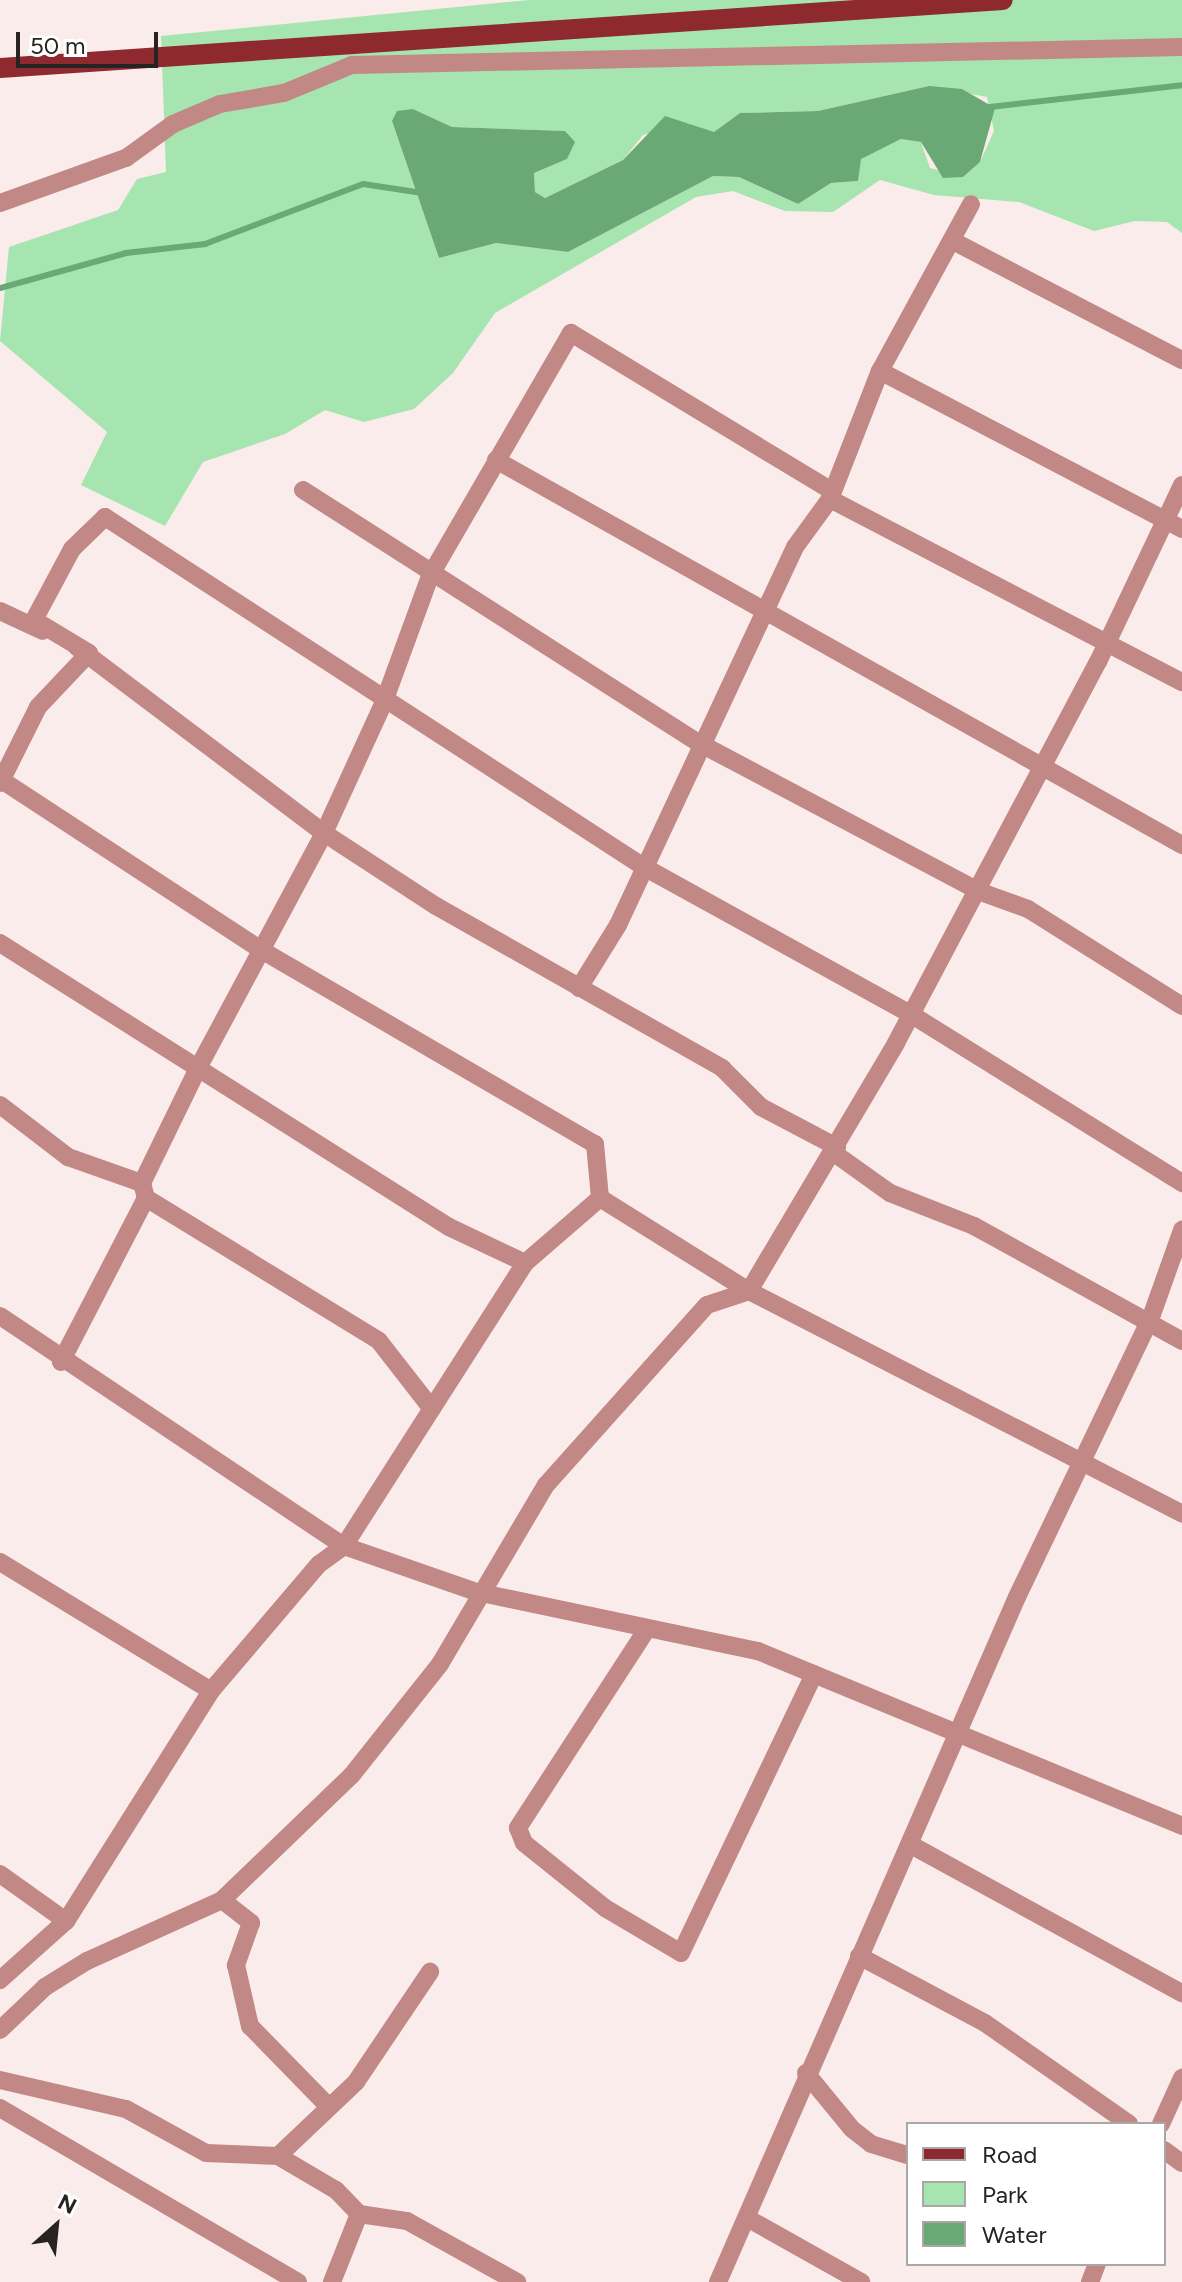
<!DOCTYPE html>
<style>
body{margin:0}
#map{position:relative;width:1182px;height:2282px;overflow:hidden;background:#fbecec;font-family:Figtree,sans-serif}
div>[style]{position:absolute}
.green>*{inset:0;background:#a6e4b0}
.water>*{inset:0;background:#6aa875}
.stream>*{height:6px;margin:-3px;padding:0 3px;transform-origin:3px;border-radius:3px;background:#6aa875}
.minor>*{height:18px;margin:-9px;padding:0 9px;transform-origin:9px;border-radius:9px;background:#c18885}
.major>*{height:20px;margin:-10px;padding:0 10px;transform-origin:10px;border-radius:10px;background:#8e292f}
span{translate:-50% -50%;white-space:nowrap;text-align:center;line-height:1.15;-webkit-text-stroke:7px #fff;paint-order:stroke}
.legend{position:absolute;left:906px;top:2122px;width:260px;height:144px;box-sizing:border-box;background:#fff;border:2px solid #a9a7a7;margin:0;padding:10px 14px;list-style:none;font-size:24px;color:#282323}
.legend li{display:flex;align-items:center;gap:16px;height:40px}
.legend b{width:40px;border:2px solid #a9a7a7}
.north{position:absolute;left:16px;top:2186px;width:80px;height:80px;-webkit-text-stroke:6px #fff;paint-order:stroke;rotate:27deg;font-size:22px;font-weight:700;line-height:32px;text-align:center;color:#282323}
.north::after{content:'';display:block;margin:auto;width:28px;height:36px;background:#282323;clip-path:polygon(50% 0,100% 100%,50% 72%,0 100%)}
.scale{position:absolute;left:16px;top:32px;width:142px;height:36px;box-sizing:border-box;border:4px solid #282323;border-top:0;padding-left:10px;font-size:24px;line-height:28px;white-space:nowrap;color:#282323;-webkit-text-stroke:6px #fff;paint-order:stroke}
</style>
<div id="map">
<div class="green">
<div style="clip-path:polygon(evenodd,529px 0,1182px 0,1182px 233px,1167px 222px,1135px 221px,1094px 231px,1019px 202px,934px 195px,880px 180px,833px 212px,785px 211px,733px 191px,696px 197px,495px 313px,453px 373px,414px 409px,364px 422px,325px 410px,285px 434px,203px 462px,165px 526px,81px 485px,107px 432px,0 341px,9px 247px,118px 210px,137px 179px,166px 172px,161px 36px,529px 0,929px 86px,987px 97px,994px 131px,980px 162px,963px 177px,930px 168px,921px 142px,901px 139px,860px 159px,858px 181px,831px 183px,798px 204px,739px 177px,713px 176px,568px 252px,496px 243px,439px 258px,392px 121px,413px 109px,452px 127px,565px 131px,567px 159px,534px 173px,535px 192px,545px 198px,623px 160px,643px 135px,688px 123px,698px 132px,714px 132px,740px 113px,818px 111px,929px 86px)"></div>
</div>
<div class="water">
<div style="clip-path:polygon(929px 86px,962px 89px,995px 108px,980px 162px,963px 177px,943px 178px,921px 142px,901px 139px,861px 159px,858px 181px,831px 183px,798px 204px,739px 177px,713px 176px,568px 252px,496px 243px,439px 258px,392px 121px,397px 111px,413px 109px,452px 127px,565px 131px,575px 142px,567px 159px,534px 173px,535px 192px,545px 198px,623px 160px,665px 116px,714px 132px,740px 113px,818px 111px)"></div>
</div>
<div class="stream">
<div style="left:990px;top:107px;width:193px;rotate:-6.5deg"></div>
<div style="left:0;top:288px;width:131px;rotate:-15.5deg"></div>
<div style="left:126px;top:253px;width:80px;rotate:-6.5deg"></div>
<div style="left:205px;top:244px;width:169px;rotate:-20.8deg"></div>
<div style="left:363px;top:184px;width:60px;rotate:8.7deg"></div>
</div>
<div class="minor">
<div style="left:0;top:203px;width:134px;rotate:-19.7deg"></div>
<div style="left:126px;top:158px;width:58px;rotate:-35.9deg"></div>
<div style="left:173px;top:124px;width:51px;rotate:-23.1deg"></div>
<div style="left:220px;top:104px;width:65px;rotate:-9.8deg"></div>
<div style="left:284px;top:93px;width:74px;rotate:-22.4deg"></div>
<div style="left:352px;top:65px;width:830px;rotate:-1.24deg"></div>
<div style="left:953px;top:241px;width:258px;rotate:27.5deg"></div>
<div style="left:880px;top:371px;width:341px;rotate:27.6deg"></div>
<div style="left:496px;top:460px;width:787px;rotate:29.3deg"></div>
<div style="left:303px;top:490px;width:470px;rotate:32.6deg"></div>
<div style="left:699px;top:743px;width:316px;rotate:27.9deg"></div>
<div style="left:978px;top:891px;width:53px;rotate:19.8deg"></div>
<div style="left:1028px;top:909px;width:182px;rotate:32.2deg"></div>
<div style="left:830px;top:499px;width:397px;rotate:27.5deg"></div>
<div style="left:0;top:611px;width:47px;rotate:24.9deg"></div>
<div style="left:77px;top:647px;width:309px;rotate:37deg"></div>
<div style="left:324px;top:833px;width:134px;rotate:33.1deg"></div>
<div style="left:436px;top:906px;width:329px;rotate:29.5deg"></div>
<div style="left:722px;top:1068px;width:55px;rotate:45deg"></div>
<div style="left:761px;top:1107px;width:86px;rotate:27.8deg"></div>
<div style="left:0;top:779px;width:314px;rotate:33.2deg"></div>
<div style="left:263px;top:951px;width:384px;rotate:30.2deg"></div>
<div style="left:595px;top:1144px;width:54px;rotate:84.7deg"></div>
<div style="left:0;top:783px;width:85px;rotate:-63.4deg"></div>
<div style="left:38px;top:707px;width:74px;rotate:-46.6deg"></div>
<div style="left:89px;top:653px;width:64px;rotate:-149deg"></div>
<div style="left:34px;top:620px;width:81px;rotate:-61.8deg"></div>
<div style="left:72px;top:549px;width:46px;rotate:-44.1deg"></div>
<div style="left:105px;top:517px;width:643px;rotate:33deg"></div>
<div style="left:644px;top:867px;width:303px;rotate:28.9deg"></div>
<div style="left:909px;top:1013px;width:322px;rotate:31.9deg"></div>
<div style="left:0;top:943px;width:531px;rotate:32.31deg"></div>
<div style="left:449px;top:1227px;width:84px;rotate:25.3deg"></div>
<div style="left:525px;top:1263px;width:99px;rotate:-40.9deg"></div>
<div style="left:600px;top:1198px;width:176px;rotate:32deg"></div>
<div style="left:749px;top:1291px;width:487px;rotate:27.2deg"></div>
<div style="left:579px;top:988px;width:74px;rotate:-58.2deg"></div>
<div style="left:618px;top:925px;width:417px;rotate:-64.9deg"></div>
<div style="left:795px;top:547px;width:59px;rotate:-53.9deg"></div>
<div style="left:830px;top:499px;width:137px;rotate:-68.7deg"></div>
<div style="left:880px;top:371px;width:190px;rotate:-61.4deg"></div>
<div style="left:0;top:1105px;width:86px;rotate:37.4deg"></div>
<div style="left:68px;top:1157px;width:78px;rotate:19.4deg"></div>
<div style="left:834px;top:1153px;width:69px;rotate:35.5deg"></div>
<div style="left:890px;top:1193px;width:90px;rotate:21.4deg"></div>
<div style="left:974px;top:1226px;width:238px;rotate:28.9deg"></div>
<div style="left:146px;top:1198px;width:273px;rotate:31.5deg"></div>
<div style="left:379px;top:1341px;width:86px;rotate:52.1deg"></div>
<div style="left:525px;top:1263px;width:336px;rotate:122.6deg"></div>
<div style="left:344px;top:1546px;width:141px;rotate:19.1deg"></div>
<div style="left:477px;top:1592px;width:287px;rotate:11.9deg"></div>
<div style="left:758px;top:1651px;width:459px;rotate:22.4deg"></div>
<div style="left:0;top:1316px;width:414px;rotate:33.8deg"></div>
<div style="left:344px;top:1546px;width:31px;rotate:144deg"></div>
<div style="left:319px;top:1564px;width:167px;rotate:130.4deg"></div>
<div style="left:211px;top:1691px;width:272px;rotate:122.2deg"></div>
<div style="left:66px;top:1921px;width:89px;rotate:138.2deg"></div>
<div style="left:61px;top:1362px;width:185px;rotate:-62.6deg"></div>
<div style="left:146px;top:1198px;width:16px;rotate:-105deg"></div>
<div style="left:142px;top:1183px;width:126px;rotate:-64deg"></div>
<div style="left:197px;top:1070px;width:269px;rotate:-61.8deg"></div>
<div style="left:324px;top:833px;width:144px;rotate:-65.4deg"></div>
<div style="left:384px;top:702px;width:134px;rotate:-69.9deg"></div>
<div style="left:430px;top:576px;width:281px;rotate:-59.9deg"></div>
<div style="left:571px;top:333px;width:301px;rotate:31.2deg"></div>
<div style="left:0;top:1562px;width:247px;rotate:31.4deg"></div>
<div style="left:647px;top:1629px;width:237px;rotate:123deg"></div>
<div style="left:518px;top:1828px;width:16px;rotate:68deg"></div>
<div style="left:524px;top:1843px;width:104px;rotate:38.7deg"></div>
<div style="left:605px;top:1908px;width:88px;rotate:30.6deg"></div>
<div style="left:681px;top:1953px;width:309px;rotate:-64.5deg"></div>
<div style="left:913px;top:1846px;width:307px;rotate:28.7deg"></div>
<div style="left:0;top:1874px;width:81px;rotate:35.5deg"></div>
<div style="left:222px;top:1900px;width:37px;rotate:38deg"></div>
<div style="left:251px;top:1923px;width:45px;rotate:109.7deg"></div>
<div style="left:236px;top:1965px;width:63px;rotate:77.1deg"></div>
<div style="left:250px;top:2026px;width:112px;rotate:45.7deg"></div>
<div style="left:859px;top:1956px;width:143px;rotate:28deg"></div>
<div style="left:985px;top:2023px;width:176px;rotate:35deg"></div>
<div style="left:0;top:2030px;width:62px;rotate:-43.7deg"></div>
<div style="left:45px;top:1987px;width:49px;rotate:-31.8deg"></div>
<div style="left:87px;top:1961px;width:148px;rotate:-24.3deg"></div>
<div style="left:222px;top:1900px;width:179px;rotate:-43.9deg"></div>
<div style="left:351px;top:1776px;width:143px;rotate:-51.5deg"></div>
<div style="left:440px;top:1664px;width:208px;rotate:-59.4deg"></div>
<div style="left:546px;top:1485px;width:241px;rotate:-48.2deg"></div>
<div style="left:707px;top:1305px;width:44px;rotate:-18.4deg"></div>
<div style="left:749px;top:1291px;width:288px;rotate:-59.3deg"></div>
<div style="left:896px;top:1043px;width:431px;rotate:-62.1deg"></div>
<div style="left:1098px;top:662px;width:196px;rotate:-64.6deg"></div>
<div style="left:806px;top:2073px;width:72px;rotate:50.6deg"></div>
<div style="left:852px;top:2129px;width:24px;rotate:38deg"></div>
<div style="left:871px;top:2144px;width:39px;rotate:17deg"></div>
<div style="left:0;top:2080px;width:129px;rotate:13deg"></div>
<div style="left:126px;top:2109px;width:91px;rotate:28.8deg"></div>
<div style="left:206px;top:2153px;width:72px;rotate:2.4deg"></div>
<div style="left:278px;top:2156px;width:108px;rotate:-43.5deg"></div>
<div style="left:356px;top:2082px;width:133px;rotate:-56.1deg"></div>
<div style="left:0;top:2108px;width:345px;rotate:30.3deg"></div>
<div style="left:1161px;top:2124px;width:51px;rotate:-65.5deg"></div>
<div style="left:1164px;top:2150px;width:22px;rotate:36deg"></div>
<div style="left:278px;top:2156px;width:67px;rotate:30.4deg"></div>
<div style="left:336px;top:2190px;width:33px;rotate:46deg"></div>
<div style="left:747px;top:2218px;width:131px;rotate:29.3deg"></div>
<div style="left:332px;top:2282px;width:73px;rotate:-68.3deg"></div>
<div style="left:359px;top:2214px;width:49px;rotate:8.3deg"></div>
<div style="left:407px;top:2221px;width:126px;rotate:29deg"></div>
<div style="left:718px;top:2282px;width:747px;rotate:-66.42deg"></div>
<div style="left:1017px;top:1597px;width:307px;rotate:-64.4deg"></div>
<div style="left:1150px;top:1320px;width:96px;rotate:-70.4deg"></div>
<div style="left:1090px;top:2282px;width:19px;rotate:-69deg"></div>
</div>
<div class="major">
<div style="left:0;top:68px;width:1005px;rotate:-3.88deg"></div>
</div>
<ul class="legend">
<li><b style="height:10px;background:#8e292f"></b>Road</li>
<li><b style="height:22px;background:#a6e4b0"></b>Park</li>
<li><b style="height:22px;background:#6aa875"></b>Water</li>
</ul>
<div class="north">N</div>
<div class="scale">50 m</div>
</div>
